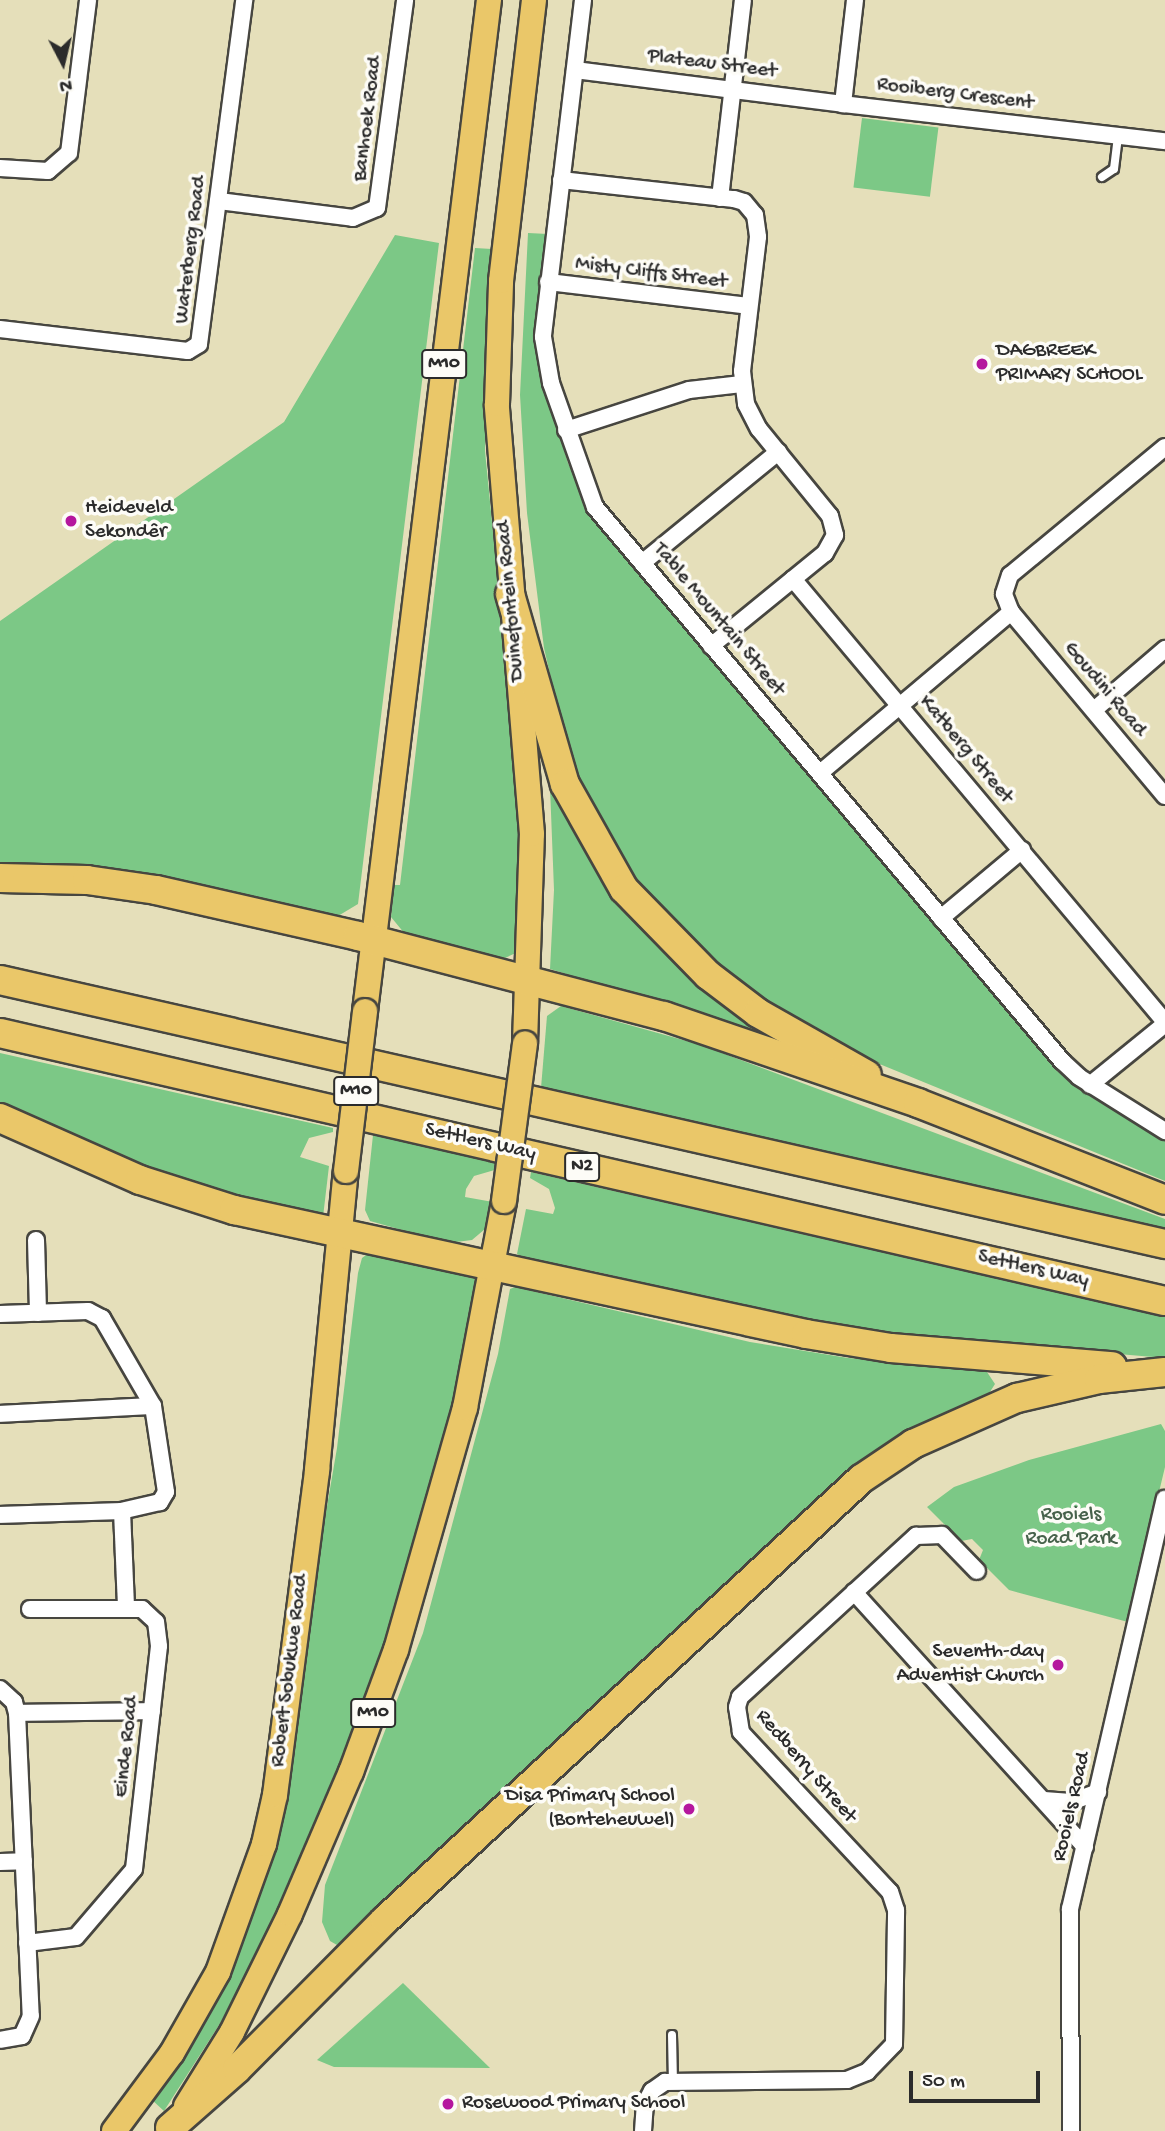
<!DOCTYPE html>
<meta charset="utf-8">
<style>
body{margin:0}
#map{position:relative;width:1165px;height:2131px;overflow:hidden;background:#e5dfba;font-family:"Gochi Hand",sans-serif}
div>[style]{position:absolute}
.green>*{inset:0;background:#7cc886;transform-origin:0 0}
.roads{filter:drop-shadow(2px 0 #474640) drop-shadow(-2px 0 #474640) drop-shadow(0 2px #474640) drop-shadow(0 -2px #474640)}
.lane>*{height:8px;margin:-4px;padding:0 4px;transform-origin:4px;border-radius:4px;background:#fff}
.street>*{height:16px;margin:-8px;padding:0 8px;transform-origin:8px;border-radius:8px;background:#fff}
.primary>*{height:24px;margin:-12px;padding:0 12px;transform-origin:12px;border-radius:12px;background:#eac769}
.highway>*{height:28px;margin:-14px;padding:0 14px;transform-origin:14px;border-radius:14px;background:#eac769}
.bridges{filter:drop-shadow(2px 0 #474640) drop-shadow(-2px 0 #474640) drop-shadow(0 2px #474640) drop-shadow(0 -2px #474640)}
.primary-bridge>*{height:24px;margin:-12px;padding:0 12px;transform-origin:12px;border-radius:12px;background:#eac769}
.dots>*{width:19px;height:19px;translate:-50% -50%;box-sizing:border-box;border:4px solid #fdfcf7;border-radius:50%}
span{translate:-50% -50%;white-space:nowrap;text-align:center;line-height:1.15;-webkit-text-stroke:7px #fdfcf7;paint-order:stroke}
.shield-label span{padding:2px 5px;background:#fdfcf7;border:2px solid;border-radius:5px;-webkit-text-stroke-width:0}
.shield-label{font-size:19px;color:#2b2b2b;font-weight:700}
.street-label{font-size:21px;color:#2b2b2b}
.poi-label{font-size:21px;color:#2b2b2b}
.left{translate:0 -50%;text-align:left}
.right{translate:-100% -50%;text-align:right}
.park-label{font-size:21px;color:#47624b}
.north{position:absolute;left:28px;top:28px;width:70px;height:70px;-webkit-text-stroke:5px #fdfcf7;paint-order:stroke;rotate:173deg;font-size:19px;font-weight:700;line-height:28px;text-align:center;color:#2b2b2b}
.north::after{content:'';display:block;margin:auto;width:24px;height:32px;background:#2b2b2b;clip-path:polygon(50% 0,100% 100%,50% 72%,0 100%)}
.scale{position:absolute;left:909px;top:2071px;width:131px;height:32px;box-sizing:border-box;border:4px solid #2b2b2b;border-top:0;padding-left:9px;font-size:21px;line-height:24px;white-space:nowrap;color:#2b2b2b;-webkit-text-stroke:5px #fdfcf7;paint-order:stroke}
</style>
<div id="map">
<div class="green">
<div style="left:862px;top:118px;width:77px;height:70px;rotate:7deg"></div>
<div style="clip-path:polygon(528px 233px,548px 234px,537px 318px,540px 368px,568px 463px,590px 509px,1057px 1071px,1165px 1139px,1165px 1181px,860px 1056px,736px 984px,648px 898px,626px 869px,571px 766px,544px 648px,527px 513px,520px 395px)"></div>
<div style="clip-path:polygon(395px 235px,439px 243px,358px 904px,338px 916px,308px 914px,0 869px,0 621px,284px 422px)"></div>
<div style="clip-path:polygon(475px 248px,492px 249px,485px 451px,521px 816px,518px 952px,505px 958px,405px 934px,391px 917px,394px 885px,400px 885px)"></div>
<div style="clip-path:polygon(555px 786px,570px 819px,765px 1035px,550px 969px,554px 890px,550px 787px)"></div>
<div style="clip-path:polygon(561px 1006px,701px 1045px,1165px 1219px,1165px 1231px,541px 1088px,547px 1016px)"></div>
<div style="clip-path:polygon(0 1053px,333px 1128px,333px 1132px,309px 1138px,300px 1157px,329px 1166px,323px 1217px,163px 1177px,0 1105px)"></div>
<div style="clip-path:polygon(373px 1135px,499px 1164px,498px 1169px,474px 1176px,466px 1189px,465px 1197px,493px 1202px,485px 1229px,472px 1240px,448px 1243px,370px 1221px,365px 1210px)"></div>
<div style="clip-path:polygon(531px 1172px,1165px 1317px,1165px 1358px,851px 1331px,593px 1271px,527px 1260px,517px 1254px,526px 1209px,553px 1214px,555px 1208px,549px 1189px,530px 1178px)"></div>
<div style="clip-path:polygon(369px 1253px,478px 1279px,457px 1398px,394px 1620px,355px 1733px,286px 1897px,237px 1997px,164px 2111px,151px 2099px,240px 1946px,262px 1885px,337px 1448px,358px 1273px,362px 1258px)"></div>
<div style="clip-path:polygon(515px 1287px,750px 1342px,848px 1358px,985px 1369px,995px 1384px,988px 1395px,936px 1418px,859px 1466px,337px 1945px,330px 1941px,322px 1922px,325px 1885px,423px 1633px,498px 1354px,510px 1289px)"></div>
<div style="clip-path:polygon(1161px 1424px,1165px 1431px,1165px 1467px,1128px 1622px,1009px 1590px,979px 1560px,983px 1550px,972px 1539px,961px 1541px,927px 1507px,954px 1487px,1029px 1460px)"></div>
<div style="clip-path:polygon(403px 1983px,490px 2068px,334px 2067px,317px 2060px)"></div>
</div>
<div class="roads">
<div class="lane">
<div style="left:1102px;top:177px;width:14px;rotate:-34deg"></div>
<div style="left:1114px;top:169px;width:33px;rotate:-83deg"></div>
<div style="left:672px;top:2035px;width:46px;rotate:88.8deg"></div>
</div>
<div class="street">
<div style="left:583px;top:0;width:339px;rotate:96.8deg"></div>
<div style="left:543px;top:337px;width:47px;rotate:80.1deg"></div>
<div style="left:551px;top:383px;width:132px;rotate:70.5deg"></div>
<div style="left:595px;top:507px;width:725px;rotate:49.87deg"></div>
<div style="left:1062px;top:1061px;width:23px;rotate:43deg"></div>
<div style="left:1079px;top:1077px;width:102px;rotate:32.1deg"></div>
<div style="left:855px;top:0;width:105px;rotate:96.6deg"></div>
<div style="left:843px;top:104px;width:324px;rotate:6.6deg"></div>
<div style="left:575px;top:70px;width:270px;rotate:7.2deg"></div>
<div style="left:0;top:168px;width:48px;rotate:3.6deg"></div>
<div style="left:48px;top:171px;width:28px;rotate:-41deg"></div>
<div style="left:69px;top:153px;width:154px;rotate:-82.9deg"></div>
<div style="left:561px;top:180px;width:174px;rotate:6.3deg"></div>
<div style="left:734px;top:199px;width:10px;rotate:17deg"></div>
<div style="left:744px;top:202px;width:17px;rotate:50deg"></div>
<div style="left:755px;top:215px;width:22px;rotate:82deg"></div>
<div style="left:758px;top:237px;width:135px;rotate:96.8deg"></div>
<div style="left:742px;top:371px;width:33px;rotate:83deg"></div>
<div style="left:746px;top:404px;width:28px;rotate:63deg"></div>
<div style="left:759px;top:429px;width:112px;rotate:50.8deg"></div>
<div style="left:830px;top:516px;width:20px;rotate:75deg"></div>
<div style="left:835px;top:535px;width:21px;rotate:119deg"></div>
<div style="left:825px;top:553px;width:147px;rotate:140.8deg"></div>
<div style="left:720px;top:198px;width:199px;rotate:-83.4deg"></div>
<div style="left:219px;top:201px;width:135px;rotate:7.2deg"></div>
<div style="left:353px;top:218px;width:26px;rotate:-23deg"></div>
<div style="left:377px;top:208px;width:210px;rotate:-82.3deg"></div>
<div style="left:548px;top:282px;width:202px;rotate:6.8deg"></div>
<div style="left:0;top:329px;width:189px;rotate:6.7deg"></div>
<div style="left:188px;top:351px;width:13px;rotate:-32deg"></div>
<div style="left:199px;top:344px;width:347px;rotate:-82.5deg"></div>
<div style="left:566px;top:430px;width:129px;rotate:-18deg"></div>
<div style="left:689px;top:390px;width:53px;rotate:-6.5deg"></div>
<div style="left:1165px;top:447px;width:201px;rotate:140.4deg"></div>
<div style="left:1010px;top:575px;width:20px;rotate:108deg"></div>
<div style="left:1004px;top:594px;width:19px;rotate:69deg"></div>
<div style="left:1011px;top:612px;width:240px;rotate:50.1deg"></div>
<div style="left:642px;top:563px;width:176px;rotate:-39.2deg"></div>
<div style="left:793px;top:579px;width:578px;rotate:49.98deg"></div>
<div style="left:1094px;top:710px;width:94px;rotate:-40.7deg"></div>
<div style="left:820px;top:773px;width:250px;rotate:-40.1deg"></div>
<div style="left:941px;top:918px;width:106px;rotate:-40deg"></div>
<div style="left:1090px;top:1085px;width:97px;rotate:-39.1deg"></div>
<div style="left:36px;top:1240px;width:73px;rotate:88.4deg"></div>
<div style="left:0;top:1314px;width:88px;rotate:-2deg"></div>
<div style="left:88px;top:1311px;width:16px;rotate:27deg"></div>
<div style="left:102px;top:1318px;width:102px;rotate:59.9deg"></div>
<div style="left:153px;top:1406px;width:87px;rotate:81.4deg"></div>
<div style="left:166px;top:1492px;width:12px;rotate:121deg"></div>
<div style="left:160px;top:1502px;width:39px;rotate:167deg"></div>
<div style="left:122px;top:1511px;width:122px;rotate:178.1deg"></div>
<div style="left:0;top:1414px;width:153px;rotate:-3deg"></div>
<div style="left:122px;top:1511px;width:96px;rotate:87.6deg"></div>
<div style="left:854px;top:1592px;width:344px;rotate:47.8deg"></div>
<div style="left:0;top:1689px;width:19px;rotate:43deg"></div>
<div style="left:14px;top:1702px;width:11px;rotate:75deg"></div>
<div style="left:17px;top:1713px;width:303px;rotate:87.4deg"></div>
<div style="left:31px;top:2016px;width:22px;rotate:114deg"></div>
<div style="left:22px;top:2036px;width:22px;rotate:170deg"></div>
<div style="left:17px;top:1713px;width:135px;rotate:-0.8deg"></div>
<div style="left:1044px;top:1800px;width:27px;rotate:4deg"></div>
<div style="left:1071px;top:1802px;width:29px;rotate:-20deg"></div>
<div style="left:0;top:1862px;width:24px;rotate:-2deg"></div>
<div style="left:27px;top:1943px;width:49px;rotate:-7deg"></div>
<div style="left:76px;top:1937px;width:89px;rotate:-49.5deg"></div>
<div style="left:134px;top:1869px;width:224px;rotate:-83.6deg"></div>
<div style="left:159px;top:1646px;width:24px;rotate:-97deg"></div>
<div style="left:156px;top:1622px;width:19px;rotate:-137deg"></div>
<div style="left:142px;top:1609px;width:112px;rotate:180deg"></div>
<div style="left:643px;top:2131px;width:27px;rotate:-86deg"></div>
<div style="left:645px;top:2104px;width:15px;rotate:-62deg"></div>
<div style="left:652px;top:2091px;width:16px;rotate:-35deg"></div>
<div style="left:665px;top:2082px;width:182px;rotate:-0.6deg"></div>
<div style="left:847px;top:2080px;width:22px;rotate:-22deg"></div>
<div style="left:867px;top:2072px;width:39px;rotate:-46deg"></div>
<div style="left:894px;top:2044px;width:134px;rotate:-89.1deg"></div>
<div style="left:896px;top:1910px;width:19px;rotate:-108deg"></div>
<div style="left:890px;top:1892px;width:219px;rotate:-133deg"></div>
<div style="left:741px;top:1732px;width:25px;rotate:-99deg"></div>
<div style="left:737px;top:1707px;width:10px;rotate:-73deg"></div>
<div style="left:740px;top:1697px;width:239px;rotate:-42.5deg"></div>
<div style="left:916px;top:1536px;width:26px;rotate:-2deg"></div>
<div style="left:942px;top:1535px;width:50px;rotate:45.8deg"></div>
<div style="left:1071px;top:2131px;width:222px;rotate:-90.3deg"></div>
<div style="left:1070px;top:1909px;width:421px;rotate:-77deg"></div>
</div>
<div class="primary">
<div style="left:365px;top:1011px;width:1019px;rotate:-83.01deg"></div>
<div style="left:525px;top:1043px;width:209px;rotate:-88.1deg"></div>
<div style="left:532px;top:834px;width:431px;rotate:-94.7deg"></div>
<div style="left:497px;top:404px;width:123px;rotate:-88.1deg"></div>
<div style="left:501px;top:281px;width:283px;rotate:-83.3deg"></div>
<div style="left:186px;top:2106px;width:87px;rotate:-58.1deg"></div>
<div style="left:232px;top:2032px;width:131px;rotate:-63.8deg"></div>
<div style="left:290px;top:1914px;width:155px;rotate:-66.8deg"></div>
<div style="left:351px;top:1772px;width:130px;rotate:-69.8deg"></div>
<div style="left:396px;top:1650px;width:252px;rotate:-74.1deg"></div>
<div style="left:465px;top:1408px;width:211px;rotate:-79.3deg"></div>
<div style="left:114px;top:2131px;width:97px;rotate:-53.4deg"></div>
<div style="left:172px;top:2053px;width:93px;rotate:-60.4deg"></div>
<div style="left:218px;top:1972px;width:136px;rotate:-70.2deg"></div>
<div style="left:264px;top:1844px;width:50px;rotate:-77.3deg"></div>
<div style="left:275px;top:1795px;width:328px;rotate:-82.6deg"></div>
<div style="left:317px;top:1470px;width:300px;rotate:-84.5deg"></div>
</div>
<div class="highway">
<div style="left:510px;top:594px;width:198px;rotate:73.9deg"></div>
<div style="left:565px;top:784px;width:120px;rotate:60.7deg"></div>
<div style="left:624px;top:889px;width:120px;rotate:45.7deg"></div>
<div style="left:708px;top:975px;width:63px;rotate:37.2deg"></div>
<div style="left:758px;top:1013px;width:125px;rotate:29.6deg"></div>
<div style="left:0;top:878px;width:87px;rotate:1.3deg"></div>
<div style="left:87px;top:880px;width:70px;rotate:8.2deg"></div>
<div style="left:156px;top:890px;width:207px;rotate:12.8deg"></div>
<div style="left:358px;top:936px;width:316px;rotate:14.7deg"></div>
<div style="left:664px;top:1016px;width:268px;rotate:18.9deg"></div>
<div style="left:918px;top:1103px;width:265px;rotate:21.4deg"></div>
<div style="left:0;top:980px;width:1195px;rotate:12.77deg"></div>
<div style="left:0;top:1033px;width:1195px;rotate:12.96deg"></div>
<div style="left:0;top:1118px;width:153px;rotate:23.9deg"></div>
<div style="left:140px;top:1180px;width:99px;rotate:17.7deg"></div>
<div style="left:234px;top:1210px;width:585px;rotate:12.23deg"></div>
<div style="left:806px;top:1334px;width:86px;rotate:9.4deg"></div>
<div style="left:891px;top:1348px;width:222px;rotate:4.7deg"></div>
<div style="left:170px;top:2128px;width:89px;rotate:-41.4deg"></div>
<div style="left:237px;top:2069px;width:210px;rotate:-45.2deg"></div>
<div style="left:385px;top:1920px;width:649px;rotate:-42.81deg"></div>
<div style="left:861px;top:1479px;width:63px;rotate:-33.9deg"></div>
<div style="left:913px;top:1444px;width:114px;rotate:-23.9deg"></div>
<div style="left:1017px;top:1398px;width:84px;rotate:-13deg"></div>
<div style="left:1099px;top:1379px;width:66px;rotate:-6.1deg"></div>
</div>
</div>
<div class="bridges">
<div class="primary-bridge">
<div style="left:346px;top:1171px;width:161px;rotate:-83.2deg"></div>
<div style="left:504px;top:1201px;width:159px;rotate:-82.4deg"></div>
</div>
</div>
<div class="dots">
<div style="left:982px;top:364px;background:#b5179e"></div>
<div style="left:71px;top:521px;background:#b5179e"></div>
<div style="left:1058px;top:1665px;background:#b5179e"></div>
<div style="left:689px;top:1809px;background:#b5179e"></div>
<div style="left:448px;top:2104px;background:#b5179e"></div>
</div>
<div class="shield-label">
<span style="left:444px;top:364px">M10</span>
<span style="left:356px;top:1091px">M10</span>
<span style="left:582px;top:1167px">N2</span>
<span style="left:373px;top:1713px">M10</span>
</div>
<div class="street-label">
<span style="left:712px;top:65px;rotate:7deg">Plateau Street</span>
<span style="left:955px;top:95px;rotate:7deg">Rooiberg Crescent</span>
<span style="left:369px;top:119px;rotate:-83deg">Banhoek Road</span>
<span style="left:192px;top:250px;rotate:-83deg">Waterberg Road</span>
<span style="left:651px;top:274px;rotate:7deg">Misty Cliffs Street</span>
<span style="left:512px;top:601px;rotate:-95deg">Duinefontein Road</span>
<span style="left:718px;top:620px;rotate:50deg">Table Mountain Street</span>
<span style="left:1104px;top:690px;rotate:50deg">Goudini Road</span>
<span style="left:965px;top:750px;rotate:50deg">Katberg Street</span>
<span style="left:480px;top:1143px;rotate:13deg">Settlers Way</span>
<span style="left:1033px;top:1270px;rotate:13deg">Settlers Way</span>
<span style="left:291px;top:1671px;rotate:-83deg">Robert Sobukwe Road</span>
<span style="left:128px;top:1747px;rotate:-84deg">Einde Road</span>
<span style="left:805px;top:1767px;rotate:49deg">Redberry Street</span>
<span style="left:1073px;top:1807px;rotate:-77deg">Rooiels Road</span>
</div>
<div class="poi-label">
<span class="left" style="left:996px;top:364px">DAGBREEK<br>PRIMARY SCHOOL</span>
<span class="left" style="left:85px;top:521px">Heideveld<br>Sekondêr</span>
<span class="right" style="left:1044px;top:1665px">Seventh-day<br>Adventist Church</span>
<span class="right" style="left:675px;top:1809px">Disa Primary School<br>(Bonteheuwel)</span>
<span class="left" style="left:462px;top:2104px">Rosewood Primary School</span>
</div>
<div class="park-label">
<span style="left:1071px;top:1528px">Rooiels<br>Road Park</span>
</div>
<div class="north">N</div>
<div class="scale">50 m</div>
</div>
